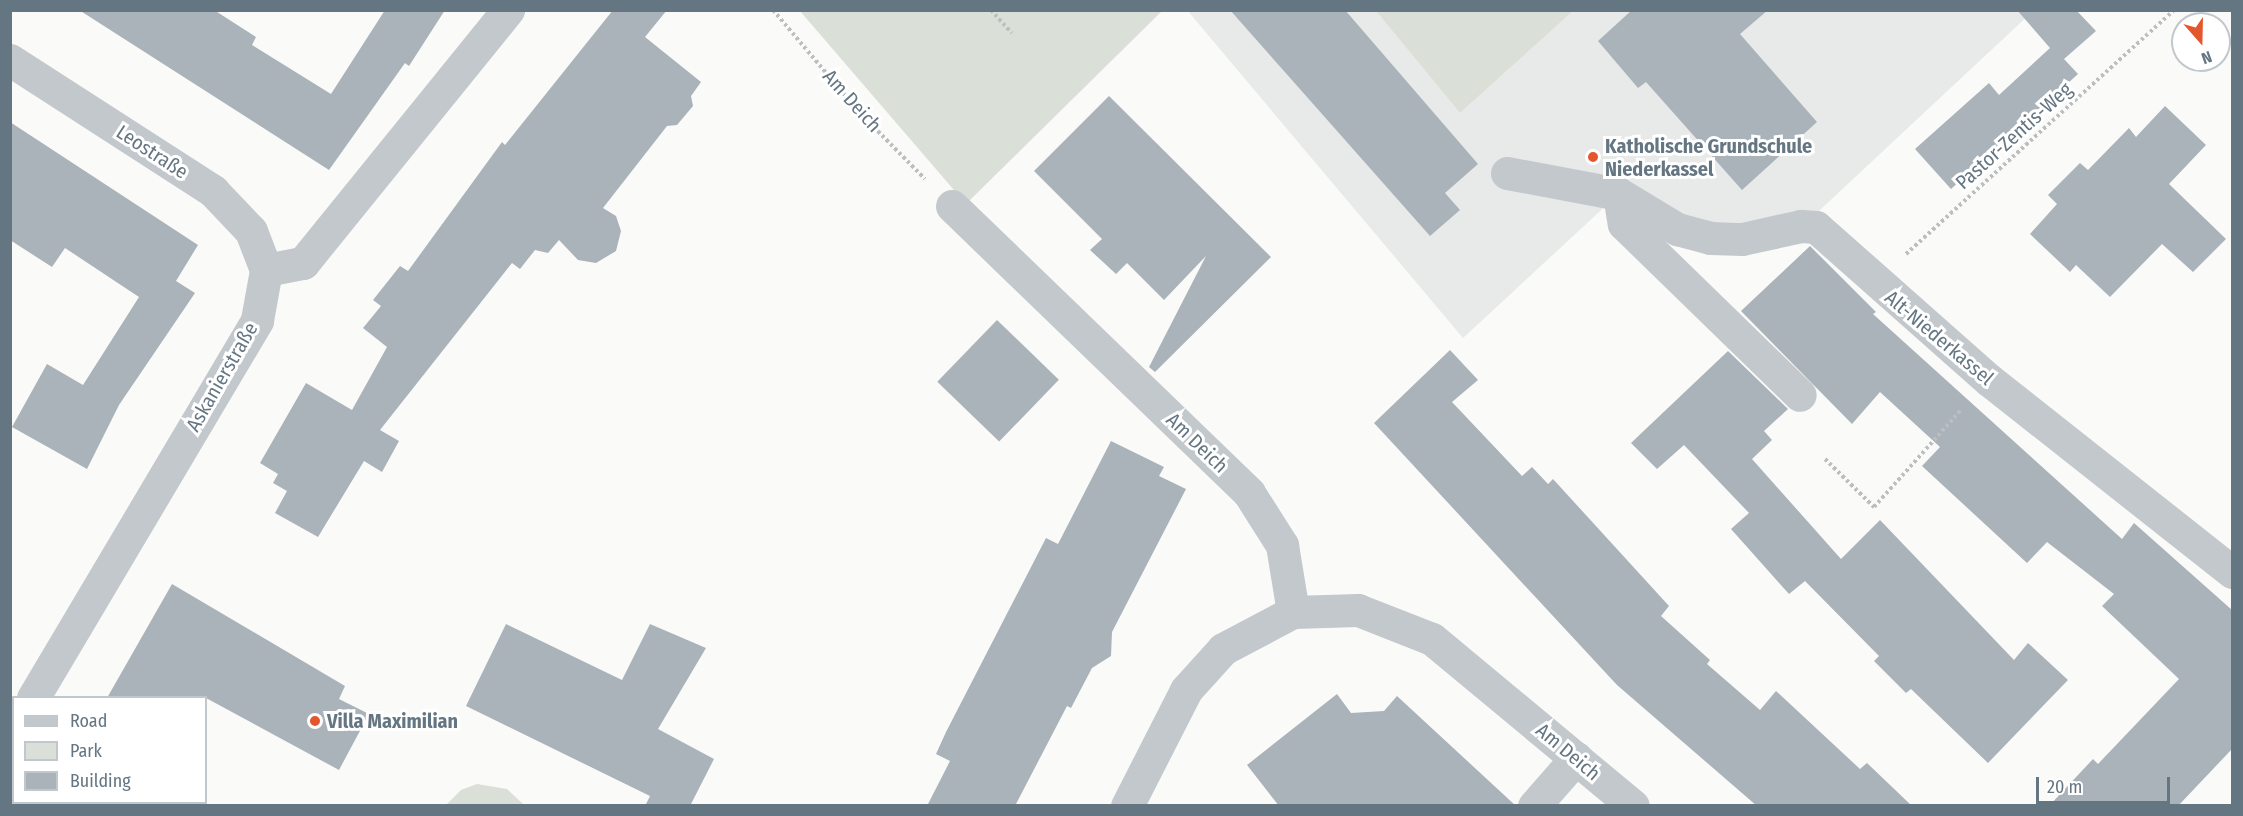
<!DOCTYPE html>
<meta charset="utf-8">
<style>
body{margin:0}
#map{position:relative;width:2243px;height:816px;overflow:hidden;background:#fafaf8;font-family:"Fira Sans Condensed",sans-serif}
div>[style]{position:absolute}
.built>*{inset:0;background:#e8e9e9}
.green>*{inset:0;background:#dadfd7}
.building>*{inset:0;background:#aab3b9;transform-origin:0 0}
.path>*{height:4px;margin-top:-2px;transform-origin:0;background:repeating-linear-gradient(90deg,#bbbfc2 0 3px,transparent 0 6px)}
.minor>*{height:33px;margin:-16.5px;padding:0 16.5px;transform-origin:16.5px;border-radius:16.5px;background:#c3c8cc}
.dots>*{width:16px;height:16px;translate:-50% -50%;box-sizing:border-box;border:3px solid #fff;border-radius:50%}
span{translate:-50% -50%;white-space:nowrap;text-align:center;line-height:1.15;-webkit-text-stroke:6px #fff;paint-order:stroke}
.street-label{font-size:20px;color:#657683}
.poi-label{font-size:20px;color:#657683;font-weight:700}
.left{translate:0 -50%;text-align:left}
.frame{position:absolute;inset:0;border:12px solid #657683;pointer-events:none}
.legend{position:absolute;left:12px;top:696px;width:195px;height:108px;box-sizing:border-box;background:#fff;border:2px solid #c1c8cd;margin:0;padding:8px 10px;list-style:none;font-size:18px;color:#657683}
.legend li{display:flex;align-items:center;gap:12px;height:30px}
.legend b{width:30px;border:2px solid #c1c8cd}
.north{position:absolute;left:2171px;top:12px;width:60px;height:60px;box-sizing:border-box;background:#fff;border:2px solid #c1c8cd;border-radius:50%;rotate:160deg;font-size:16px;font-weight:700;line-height:24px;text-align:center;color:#657683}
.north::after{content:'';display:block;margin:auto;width:21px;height:27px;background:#e4572e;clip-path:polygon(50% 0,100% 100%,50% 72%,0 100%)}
.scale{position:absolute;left:2036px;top:777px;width:134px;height:27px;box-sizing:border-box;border:3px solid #657683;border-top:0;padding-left:8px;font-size:18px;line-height:21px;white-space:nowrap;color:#657683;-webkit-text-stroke:4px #fff;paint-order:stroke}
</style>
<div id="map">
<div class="built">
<div style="clip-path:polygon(1187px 10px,1376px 11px,1460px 113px,1573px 11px,2033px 11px,1805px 224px,1654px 236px,1611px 201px,1463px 338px)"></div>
</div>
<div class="green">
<div style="clip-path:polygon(800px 11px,1162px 11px,966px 204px)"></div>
<div style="clip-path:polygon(1376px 11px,1573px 11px,1460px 113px)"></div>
<div style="clip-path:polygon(477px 784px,507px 789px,524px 805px,446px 805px,461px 790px)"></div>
</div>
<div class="building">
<div style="clip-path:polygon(79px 10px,214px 10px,256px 37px,252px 45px,331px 94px,385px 10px,445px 10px,409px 66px,405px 63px,329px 170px)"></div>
<div style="clip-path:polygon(613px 10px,667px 10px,645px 37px,701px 82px,691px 96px,693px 106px,677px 125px,667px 126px,603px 208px,616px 216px,621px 231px,616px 251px,596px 263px,578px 260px,559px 240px,548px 253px,535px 250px,520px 269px,512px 263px,380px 430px,399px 441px,382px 472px,364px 461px,318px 537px,275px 513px,287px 491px,273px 483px,278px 474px,260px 463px,306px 383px,352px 410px,387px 347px,363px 328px,381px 306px,373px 300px,400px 266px,408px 271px,502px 142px,505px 145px)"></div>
<div style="clip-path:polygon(1230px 10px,1345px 10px,1478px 164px,1445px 193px,1460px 210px,1430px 236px)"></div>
<div style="clip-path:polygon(1632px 10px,1768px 10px,1740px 34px,1817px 122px,1742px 190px,1646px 82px,1638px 88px,1598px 41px)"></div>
<div style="clip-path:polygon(2017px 10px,2076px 10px,2096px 31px,2064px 59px,2078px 74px,1951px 189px,1915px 149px,1989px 83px,1999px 95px,2050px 48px)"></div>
<div style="clip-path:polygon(1109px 96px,1271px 257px,1155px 372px,1149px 367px,1206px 256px,1164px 300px,1127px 263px,1116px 274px,1090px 250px,1102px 239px,1034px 171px)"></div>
<div style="clip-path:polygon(2165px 106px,2206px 145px,2169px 184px,2226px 239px,2193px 272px,2162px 244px,2110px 297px,2076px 265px,2070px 272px,2030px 234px,2057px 204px,2048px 195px,2080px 163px,2088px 170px,2129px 128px,2136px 137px)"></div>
<div style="clip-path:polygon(10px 122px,198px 245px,176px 281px,195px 293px,119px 405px,87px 469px,12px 427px,47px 364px,83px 385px,139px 297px,65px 248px,52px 267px,10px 240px)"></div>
<div style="clip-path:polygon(1810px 246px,1876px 312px,1873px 314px,2122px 539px,2134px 523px,2232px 610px,2232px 749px,2178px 806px,2049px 806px,2093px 759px,2098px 764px,2179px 679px,2102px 606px,2114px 594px,2047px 542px,2027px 563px,1922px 466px,1940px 447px,1880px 392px,1852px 424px,1741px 311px)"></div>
<div style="left:997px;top:320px;width:86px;height:86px;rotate:44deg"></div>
<div style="clip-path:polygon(1450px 350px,1478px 380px,1452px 402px,1522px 476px,1532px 467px,1548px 484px,1553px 479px,1669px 606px,1661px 616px,1710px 660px,1707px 664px,1760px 710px,1776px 691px,1860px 769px,1867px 763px,1912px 806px,1757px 806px,1617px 685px,1374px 423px)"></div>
<div style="clip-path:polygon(1728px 351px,1788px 409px,1764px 431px,1772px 440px,1752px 459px,1841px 559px,1880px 520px,2014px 660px,2028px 643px,2068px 680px,1988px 763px,1911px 689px,1906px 693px,1874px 661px,1879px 656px,1805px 581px,1789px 594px,1731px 529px,1749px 513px,1684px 445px,1657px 469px,1631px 443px)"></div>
<div style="clip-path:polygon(1111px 441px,1164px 467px,1159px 476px,1186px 489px,1112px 632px,1111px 656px,1092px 668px,1071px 708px,1067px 706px,1015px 806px,927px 806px,950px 761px,936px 754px,946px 732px,1046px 538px,1058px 544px)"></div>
<div style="clip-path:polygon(172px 584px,345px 686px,339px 699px,369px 714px,339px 770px,206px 698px,107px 698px)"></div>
<div style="clip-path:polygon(506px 624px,622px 680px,650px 624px,706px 648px,658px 729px,714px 759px,690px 806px,645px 806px,650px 796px,466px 706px)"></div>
<div style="clip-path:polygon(1337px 694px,1351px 713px,1384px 711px,1397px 696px,1516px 806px,1279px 806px,1247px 765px)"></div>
</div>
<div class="path">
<div style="left:773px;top:10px;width:136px;rotate:49.8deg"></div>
<div style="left:861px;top:114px;width:91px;rotate:45.4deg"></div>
<div style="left:991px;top:10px;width:31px;rotate:48deg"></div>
<div style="left:1906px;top:254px;width:362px;rotate:-42.3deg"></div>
<div style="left:1825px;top:459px;width:69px;rotate:44.4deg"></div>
<div style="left:1874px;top:507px;width:132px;rotate:-48.1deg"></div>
</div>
<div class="minor">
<div style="left:10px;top:60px;width:242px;rotate:32.8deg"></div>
<div style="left:213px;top:191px;width:55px;rotate:46.5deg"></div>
<div style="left:251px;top:231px;width:42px;rotate:69deg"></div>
<div style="left:1507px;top:173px;width:114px;rotate:10.6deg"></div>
<div style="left:1619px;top:194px;width:68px;rotate:31.1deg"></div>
<div style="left:1677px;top:229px;width:34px;rotate:15deg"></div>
<div style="left:1710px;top:238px;width:32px;rotate:2deg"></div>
<div style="left:1742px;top:239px;width:60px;rotate:-12.4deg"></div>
<div style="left:1801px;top:226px;width:15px;rotate:4deg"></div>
<div style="left:1816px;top:227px;width:231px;rotate:41.5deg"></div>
<div style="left:1989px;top:380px;width:310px;rotate:38.3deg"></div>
<div style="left:1619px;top:194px;width:30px;rotate:81deg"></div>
<div style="left:1624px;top:224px;width:245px;rotate:44.2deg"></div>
<div style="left:952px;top:206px;width:413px;rotate:44deg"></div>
<div style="left:1249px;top:493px;width:62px;rotate:57.6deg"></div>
<div style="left:1282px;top:545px;width:68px;rotate:80.7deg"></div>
<div style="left:266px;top:270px;width:38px;rotate:-11deg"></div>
<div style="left:303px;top:263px;width:326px;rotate:-51deg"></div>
<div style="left:33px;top:698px;width:439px;rotate:-59.3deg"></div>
<div style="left:257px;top:320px;width:51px;rotate:-79.8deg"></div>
<div style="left:10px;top:728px;width:4px;rotate:27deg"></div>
<div style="left:148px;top:802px;width:6px;rotate:39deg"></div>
<div style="left:1127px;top:806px;width:130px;rotate:-63deg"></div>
<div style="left:1186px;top:690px;width:55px;rotate:-47.9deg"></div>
<div style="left:1223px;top:649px;width:79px;rotate:-27.9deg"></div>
<div style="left:1293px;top:612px;width:65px;rotate:-1.8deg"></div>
<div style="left:1358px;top:610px;width:79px;rotate:21.4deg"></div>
<div style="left:1432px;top:639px;width:261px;rotate:39.7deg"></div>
<div style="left:1534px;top:806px;width:64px;rotate:-48.8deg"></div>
</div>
<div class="dots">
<div style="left:1593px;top:157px;background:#e4572e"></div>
<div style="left:315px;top:721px;background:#e4572e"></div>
</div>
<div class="street-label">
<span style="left:852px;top:101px;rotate:48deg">Am Deich</span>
<span style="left:2014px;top:136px;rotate:-42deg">Pastor-Zentis-Weg</span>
<span style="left:152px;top:152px;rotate:33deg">Leostraße</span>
<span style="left:1939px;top:338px;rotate:40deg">Alt-Niederkassel</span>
<span style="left:222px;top:377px;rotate:-60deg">Askanierstraße</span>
<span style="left:1197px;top:443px;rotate:44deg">Am Deich</span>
<span style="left:1568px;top:752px;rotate:40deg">Am Deich</span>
</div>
<div class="poi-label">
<span class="left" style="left:1605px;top:158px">Katholische Grundschule<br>Niederkassel</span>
<span class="left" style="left:327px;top:721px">Villa Maximilian</span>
</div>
<div class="frame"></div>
<ul class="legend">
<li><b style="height:8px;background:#c3c8cc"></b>Road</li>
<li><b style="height:16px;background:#dadfd7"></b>Park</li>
<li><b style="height:16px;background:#aab3b9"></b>Building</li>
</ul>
<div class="north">N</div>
<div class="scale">20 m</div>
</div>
